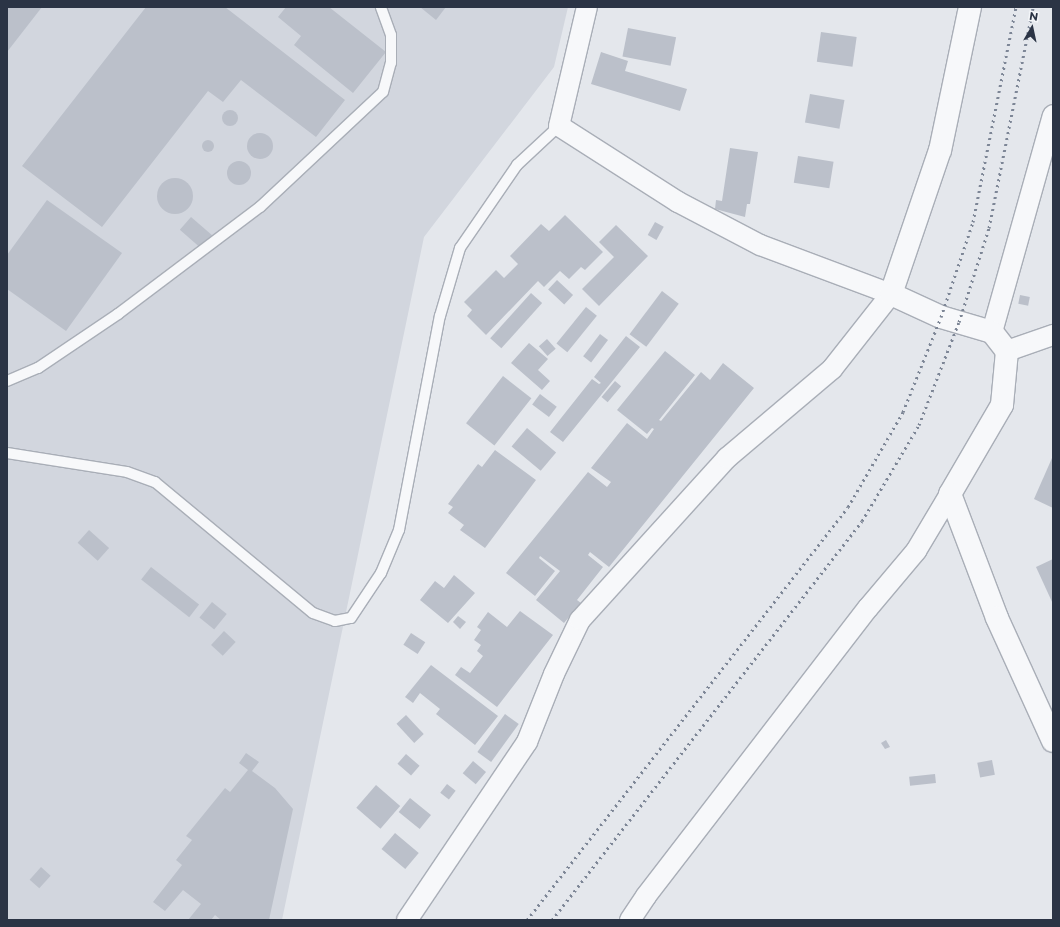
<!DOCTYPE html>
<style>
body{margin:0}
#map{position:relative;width:1060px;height:927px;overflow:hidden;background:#e4e7ec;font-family:Montserrat,sans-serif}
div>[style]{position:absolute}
.built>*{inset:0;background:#d2d6de}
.building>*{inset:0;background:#bbc0ca;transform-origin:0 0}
.round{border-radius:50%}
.roads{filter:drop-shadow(1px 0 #a9aeb7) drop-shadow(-1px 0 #a9aeb7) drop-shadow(0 1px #a9aeb7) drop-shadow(0 -1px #a9aeb7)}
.service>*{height:10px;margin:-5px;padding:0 5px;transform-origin:5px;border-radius:5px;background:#f7f8fa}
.minor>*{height:20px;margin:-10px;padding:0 10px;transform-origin:10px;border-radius:10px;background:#f7f8fa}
.tertiary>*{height:22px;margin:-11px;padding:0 11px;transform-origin:11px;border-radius:11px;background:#f7f8fa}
.rail>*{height:3px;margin-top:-1.5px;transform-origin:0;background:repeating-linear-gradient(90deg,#7d8696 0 2px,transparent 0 6px)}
span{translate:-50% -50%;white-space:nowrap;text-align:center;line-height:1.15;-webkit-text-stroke:3.5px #f4f6f9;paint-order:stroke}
.frame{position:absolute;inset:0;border:8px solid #2b3445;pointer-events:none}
.north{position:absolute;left:1012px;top:8px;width:40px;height:40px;-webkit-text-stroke:3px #f4f6f9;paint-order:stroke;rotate:9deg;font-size:11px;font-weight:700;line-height:16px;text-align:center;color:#2b3445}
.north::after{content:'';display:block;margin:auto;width:14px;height:18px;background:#2b3445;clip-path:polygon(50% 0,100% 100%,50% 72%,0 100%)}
</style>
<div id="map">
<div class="built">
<div style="clip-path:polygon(7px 7px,568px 7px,554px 67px,424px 237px,282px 920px,7px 920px)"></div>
</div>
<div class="building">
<div style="clip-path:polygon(7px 7px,42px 7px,7px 52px)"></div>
<div style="clip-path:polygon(146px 7px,225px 7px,345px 100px,316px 137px,241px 80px,223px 102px,208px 91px,102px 227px,22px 166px)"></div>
<div style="clip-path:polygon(286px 7px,329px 7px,386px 52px,353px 93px,294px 45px,301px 36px,278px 17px)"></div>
<div style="clip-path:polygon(420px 7px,446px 7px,436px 20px)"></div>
<div style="left:628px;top:28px;width:49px;height:29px;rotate:11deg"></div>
<div style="left:821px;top:32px;width:36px;height:30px;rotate:8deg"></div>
<div style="clip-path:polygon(601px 52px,628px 61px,625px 71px,687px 89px,680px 111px,591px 84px)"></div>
<div style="left:810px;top:94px;width:35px;height:29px;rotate:10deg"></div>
<div class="round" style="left:222px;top:110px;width:16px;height:16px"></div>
<div class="round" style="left:247px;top:133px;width:26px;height:26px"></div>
<div class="round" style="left:202px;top:140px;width:12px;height:12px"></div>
<div style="clip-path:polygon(730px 148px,758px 152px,750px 204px,747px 204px,745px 217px,715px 209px,716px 200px,722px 201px)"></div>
<div style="left:798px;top:156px;width:36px;height:27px;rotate:9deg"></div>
<div class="round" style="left:227px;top:161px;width:24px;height:24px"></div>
<div class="round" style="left:157px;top:178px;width:36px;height:36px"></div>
<div style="clip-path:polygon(47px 200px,122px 253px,66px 331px,7px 289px,7px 255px)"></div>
<div style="clip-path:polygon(565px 215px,603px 252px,585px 270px,581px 267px,569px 279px,560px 271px,544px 287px,538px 281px,486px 335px,467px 316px,472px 310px,464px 302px,496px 270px,504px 278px,518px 264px,510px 256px,541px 224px,549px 231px)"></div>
<div style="left:191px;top:217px;width:28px;height:17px;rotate:41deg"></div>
<div style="left:655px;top:222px;width:10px;height:15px;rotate:29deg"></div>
<div style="clip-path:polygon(616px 225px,648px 256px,599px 306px,582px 289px,614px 257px,599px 242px)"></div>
<div style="left:557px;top:280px;width:22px;height:13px;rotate:43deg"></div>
<div style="left:662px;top:291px;width:21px;height:54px;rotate:37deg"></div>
<div style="left:531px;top:293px;width:15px;height:61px;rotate:42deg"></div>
<div style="left:1020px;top:295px;width:10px;height:9px;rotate:11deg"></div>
<div style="left:586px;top:307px;width:14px;height:47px;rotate:39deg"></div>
<div style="left:600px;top:334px;width:10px;height:28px;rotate:37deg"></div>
<div style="clip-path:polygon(626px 336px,640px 347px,563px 442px,550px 432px,592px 379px,599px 384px,601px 383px,594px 377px)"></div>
<div style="left:547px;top:339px;width:13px;height:11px;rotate:48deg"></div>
<div style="clip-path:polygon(529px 343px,548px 359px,538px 370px,550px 381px,542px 390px,511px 363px)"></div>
<div style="clip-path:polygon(665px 351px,695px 375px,659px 420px,661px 421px,701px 372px,710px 380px,723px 363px,754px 388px,609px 567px,590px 552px,588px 555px,603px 567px,577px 600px,581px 603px,564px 623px,536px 600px,560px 571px,540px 556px,539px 558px,555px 571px,535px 596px,506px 573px,588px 472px,607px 487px,611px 482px,591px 468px,627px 423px,647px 439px,654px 429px,652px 428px,647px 434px,617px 410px)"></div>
<div style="left:503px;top:376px;width:36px;height:60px;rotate:38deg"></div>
<div style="left:615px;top:381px;width:8px;height:21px;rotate:40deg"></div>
<div style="left:540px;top:394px;width:21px;height:13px;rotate:37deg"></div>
<div style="left:527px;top:428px;width:38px;height:24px;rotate:40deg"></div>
<div style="clip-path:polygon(495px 450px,536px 480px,485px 548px,460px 530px,464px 525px,448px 513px,453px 507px,448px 504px,478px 464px,482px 467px)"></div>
<div style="clip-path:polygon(1052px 458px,1053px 459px,1053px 508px,1034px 499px)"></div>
<div style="left:89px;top:530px;width:27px;height:17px;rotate:42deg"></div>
<div style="clip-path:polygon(1053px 559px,1053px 604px,1036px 567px)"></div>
<div style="left:151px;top:567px;width:61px;height:16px;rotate:38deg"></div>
<div style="clip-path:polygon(454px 575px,475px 593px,448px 623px,420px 600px,435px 581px,444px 588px)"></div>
<div style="left:212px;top:602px;width:19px;height:20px;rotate:39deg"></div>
<div style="clip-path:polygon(520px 611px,553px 635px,497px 707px,455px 675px,461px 667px,470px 673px,483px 656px,477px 651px,481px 645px,474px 640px,481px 630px,477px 627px,488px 612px,507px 627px)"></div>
<div style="clip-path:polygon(458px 616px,466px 622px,460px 629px,453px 622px)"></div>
<div style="left:224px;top:631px;width:16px;height:19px;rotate:43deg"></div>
<div style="left:411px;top:633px;width:17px;height:14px;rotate:33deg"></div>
<div style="clip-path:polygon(431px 665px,498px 716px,475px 745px,436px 714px,440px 709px,420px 693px,413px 703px,405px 697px)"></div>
<div style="left:505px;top:714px;width:17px;height:47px;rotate:36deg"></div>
<div style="left:406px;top:715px;width:26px;height:13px;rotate:47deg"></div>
<div style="clip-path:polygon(886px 740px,890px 747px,885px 749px,881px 743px)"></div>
<div style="clip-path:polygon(246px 753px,259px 762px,252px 771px,275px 788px,293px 809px,269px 920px,221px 920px,215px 915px,211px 920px,188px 920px,201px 904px,183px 890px,165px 911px,153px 902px,182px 865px,176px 860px,192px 840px,186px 836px,225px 788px,230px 792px,248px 770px,239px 763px)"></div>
<div style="left:406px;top:754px;width:18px;height:13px;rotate:41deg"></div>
<div style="left:992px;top:760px;width:15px;height:15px;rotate:79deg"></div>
<div style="left:473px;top:761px;width:17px;height:16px;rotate:40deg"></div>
<div style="left:935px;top:774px;width:9px;height:26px;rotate:84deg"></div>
<div style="left:447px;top:784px;width:11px;height:11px;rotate:38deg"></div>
<div style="left:376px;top:785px;width:32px;height:30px;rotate:41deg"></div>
<div style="left:410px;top:798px;width:27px;height:18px;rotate:39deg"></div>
<div style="left:395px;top:833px;width:31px;height:21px;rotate:40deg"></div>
<div style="left:41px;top:867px;width:13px;height:17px;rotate:42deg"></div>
</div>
<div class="roads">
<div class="service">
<div style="left:7px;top:381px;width:34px;rotate:-23deg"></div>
<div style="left:38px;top:368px;width:97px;rotate:-34deg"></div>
<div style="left:118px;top:314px;width:178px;rotate:-37deg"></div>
<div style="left:260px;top:207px;width:168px;rotate:-43.1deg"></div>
<div style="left:383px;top:92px;width:30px;rotate:-75deg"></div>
<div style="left:391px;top:63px;width:28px;rotate:-90deg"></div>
<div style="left:391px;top:35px;width:30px;rotate:-110deg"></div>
<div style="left:7px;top:453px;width:121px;rotate:9deg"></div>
<div style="left:127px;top:472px;width:30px;rotate:20deg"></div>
<div style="left:155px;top:482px;width:205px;rotate:39.7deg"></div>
<div style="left:313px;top:613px;width:23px;rotate:20deg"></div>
<div style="left:335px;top:621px;width:16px;rotate:-11deg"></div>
<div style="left:351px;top:618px;width:54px;rotate:-56.3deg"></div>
<div style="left:381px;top:573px;width:47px;rotate:-67.3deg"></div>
<div style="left:399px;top:530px;width:218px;rotate:-79.2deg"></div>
<div style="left:440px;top:316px;width:71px;rotate:-73.6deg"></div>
<div style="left:460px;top:248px;width:101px;rotate:-55.5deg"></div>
<div style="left:517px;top:165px;width:57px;rotate:-42.9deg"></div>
</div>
<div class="minor">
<div style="left:992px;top:332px;width:225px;rotate:-74.3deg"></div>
<div style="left:1007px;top:351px;width:49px;rotate:-19.2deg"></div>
<div style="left:407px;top:920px;width:215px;rotate:-56deg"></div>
<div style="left:527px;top:742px;width:73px;rotate:-68.3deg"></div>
<div style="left:554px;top:674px;width:60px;rotate:-64.3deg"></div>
<div style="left:580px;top:620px;width:219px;rotate:-47.8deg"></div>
<div style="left:727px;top:458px;width:138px;rotate:-40.3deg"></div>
<div style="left:832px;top:369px;width:95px;rotate:-51.8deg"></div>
<div style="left:891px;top:294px;width:140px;rotate:-159.5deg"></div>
<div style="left:760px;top:245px;width:93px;rotate:-152.3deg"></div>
<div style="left:678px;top:202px;width:141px;rotate:-147.4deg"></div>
<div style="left:559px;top:126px;width:122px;rotate:-76.8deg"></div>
<div style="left:630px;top:920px;width:29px;rotate:-56deg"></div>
<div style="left:646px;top:896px;width:364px;rotate:-52.4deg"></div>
<div style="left:868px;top:608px;width:75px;rotate:-49.9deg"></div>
<div style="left:916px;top:551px;width:66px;rotate:-59.2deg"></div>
</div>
<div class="tertiary">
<div style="left:970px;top:7px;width:146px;rotate:101.8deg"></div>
<div style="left:940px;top:150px;width:152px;rotate:108.8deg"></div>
<div style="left:891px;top:294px;width:55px;rotate:24.7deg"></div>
<div style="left:941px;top:317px;width:53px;rotate:16.4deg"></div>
<div style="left:992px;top:332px;width:24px;rotate:52deg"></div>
<div style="left:1007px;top:351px;width:54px;rotate:95.3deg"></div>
<div style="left:1002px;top:405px;width:103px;rotate:120.3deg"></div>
<div style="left:950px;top:494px;width:133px;rotate:69.2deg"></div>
<div style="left:997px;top:618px;width:135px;rotate:65.5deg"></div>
</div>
</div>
<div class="rail">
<div style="left:527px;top:920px;width:523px;rotate:-52.14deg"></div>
<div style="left:848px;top:507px;width:110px;rotate:-59.9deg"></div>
<div style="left:903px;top:412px;width:102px;rotate:-68.2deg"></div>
<div style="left:941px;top:317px;width:100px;rotate:-71.4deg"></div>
<div style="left:973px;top:222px;width:219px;rotate:-78.7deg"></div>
<div style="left:552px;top:920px;width:505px;rotate:-52.15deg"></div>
<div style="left:862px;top:521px;width:112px;rotate:-59.3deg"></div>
<div style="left:919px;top:425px;width:110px;rotate:-68.8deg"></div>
<div style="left:959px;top:322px;width:99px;rotate:-72.3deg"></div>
<div style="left:989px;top:228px;width:225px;rotate:-78.7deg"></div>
</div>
<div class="frame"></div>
<div class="north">N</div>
</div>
